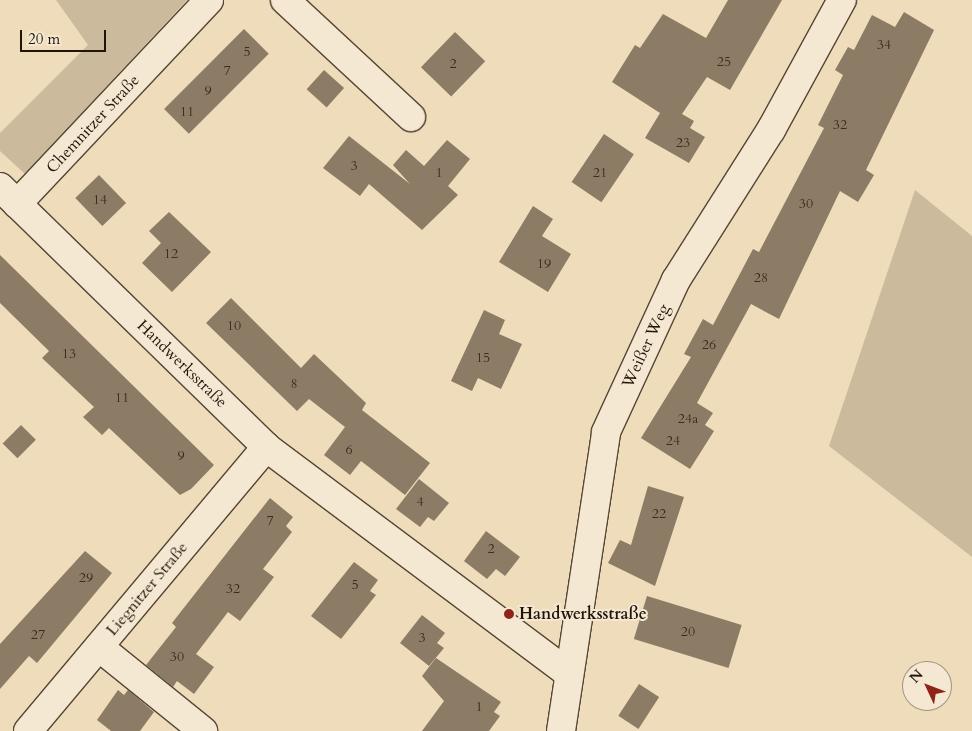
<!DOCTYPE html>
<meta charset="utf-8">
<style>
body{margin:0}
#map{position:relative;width:972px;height:731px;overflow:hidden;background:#eedcbb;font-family:Cardo,serif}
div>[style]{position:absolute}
.green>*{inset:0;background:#cbba9c}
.building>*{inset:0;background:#8c7c65;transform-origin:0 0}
.roads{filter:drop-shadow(1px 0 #554634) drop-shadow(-1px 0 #554634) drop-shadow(0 1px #554634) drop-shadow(0 -1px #554634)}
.minor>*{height:28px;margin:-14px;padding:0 14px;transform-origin:14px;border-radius:14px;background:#f4e8d3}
.dots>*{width:14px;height:14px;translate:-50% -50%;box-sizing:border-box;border:2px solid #f4e8d3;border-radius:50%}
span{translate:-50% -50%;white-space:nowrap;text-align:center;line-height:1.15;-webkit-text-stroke:4px #f4e8d3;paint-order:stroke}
.number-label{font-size:14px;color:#3c2e1e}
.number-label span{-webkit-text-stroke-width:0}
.street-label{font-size:16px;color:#221407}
.poi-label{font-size:16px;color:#221407;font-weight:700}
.left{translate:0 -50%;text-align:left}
.north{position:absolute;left:902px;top:661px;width:50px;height:50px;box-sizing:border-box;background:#f4e8d3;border:1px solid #a09381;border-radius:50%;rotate:313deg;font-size:14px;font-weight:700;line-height:20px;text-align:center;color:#221407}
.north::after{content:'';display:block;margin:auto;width:18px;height:22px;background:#8f2418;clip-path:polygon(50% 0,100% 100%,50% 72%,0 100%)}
.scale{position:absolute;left:20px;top:30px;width:86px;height:22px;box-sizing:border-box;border:2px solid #221407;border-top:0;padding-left:6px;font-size:15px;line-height:18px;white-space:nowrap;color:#221407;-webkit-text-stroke:4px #f4e8d3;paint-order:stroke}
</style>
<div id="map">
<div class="green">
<div style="clip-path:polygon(56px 0,187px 0,25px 174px,0 151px,0 133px,88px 45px)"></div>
<div style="clip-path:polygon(915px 190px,972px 236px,972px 557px,829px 446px)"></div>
</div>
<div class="building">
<div style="clip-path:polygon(728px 0,782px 0,730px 90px,707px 77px,682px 114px,694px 121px,690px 128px,705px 137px,689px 163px,645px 138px,660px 113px,612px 82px,635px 45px,640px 48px,663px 14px,706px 38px)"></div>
<div style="clip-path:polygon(904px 12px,934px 30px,866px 170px,874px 175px,858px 202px,840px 191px,779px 319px,751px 304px,697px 403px,713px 413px,705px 425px,714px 431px,690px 469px,641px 438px,691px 357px,684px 354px,703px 319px,713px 325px,753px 249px,759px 252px,824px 128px,818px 125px,843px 75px,835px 70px,848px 47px,854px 50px,872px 15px,895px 27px)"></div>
<div style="left:244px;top:29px;width:35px;height:113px;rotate:45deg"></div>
<div style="left:455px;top:32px;width:42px;height:49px;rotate:44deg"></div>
<div style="left:324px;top:70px;width:27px;height:26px;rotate:42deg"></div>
<div style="left:604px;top:134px;width:36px;height:58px;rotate:34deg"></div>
<div style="clip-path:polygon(349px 136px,410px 184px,393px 165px,406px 150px,424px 166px,447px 140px,470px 159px,448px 186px,458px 195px,422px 230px,369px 184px,360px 196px,323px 168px)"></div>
<div style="left:99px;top:175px;width:39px;height:33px;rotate:46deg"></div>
<div style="clip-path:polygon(533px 206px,553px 219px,542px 236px,571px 254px,548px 292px,499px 262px)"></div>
<div style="clip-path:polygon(169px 212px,211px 252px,172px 292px,142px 263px,161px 243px,149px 231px)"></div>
<div style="clip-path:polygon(0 255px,214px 465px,191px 489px,180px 495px,109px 428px,102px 435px,83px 417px,94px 407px,42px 358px,49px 351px,0 303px)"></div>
<div style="clip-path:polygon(231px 298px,301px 368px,314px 354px,366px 403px,362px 410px,430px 463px,405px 495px,361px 461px,350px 475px,324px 455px,345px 427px,309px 399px,297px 411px,206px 323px)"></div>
<div style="clip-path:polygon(484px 310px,505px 320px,499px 334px,522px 344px,501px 389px,478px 378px,472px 391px,451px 381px)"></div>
<div style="left:21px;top:425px;width:21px;height:26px;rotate:45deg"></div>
<div style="clip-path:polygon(419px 479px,449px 503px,434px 521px,428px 517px,420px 527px,396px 509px)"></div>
<div style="clip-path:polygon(648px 486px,684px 497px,655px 586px,608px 563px,620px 540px,631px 545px)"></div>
<div style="clip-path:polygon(270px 498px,293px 517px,286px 526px,292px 532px,263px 569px,274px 577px,240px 621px,228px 612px,196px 654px,214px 667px,194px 694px,177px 681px,173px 687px,146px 665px,176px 627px,172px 623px)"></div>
<div style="clip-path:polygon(486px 531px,520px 557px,505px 576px,496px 569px,487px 579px,464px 561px)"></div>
<div style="clip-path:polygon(85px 551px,112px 573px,37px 663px,29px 656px,0 689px,0 644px)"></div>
<div style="clip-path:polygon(354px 562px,378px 580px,370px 591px,376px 595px,341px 639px,311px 616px)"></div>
<div style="left:647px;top:596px;width:99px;height:45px;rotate:17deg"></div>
<div style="clip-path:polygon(422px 615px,445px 633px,437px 643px,444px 648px,429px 666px,400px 643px)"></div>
<div style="clip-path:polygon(436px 658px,501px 702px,494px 712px,500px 716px,489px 731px,422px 731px,444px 701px,422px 676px)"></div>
<div style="left:639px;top:684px;width:24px;height:38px;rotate:33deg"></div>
<div style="clip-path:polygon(118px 690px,124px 695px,128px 690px,154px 712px,140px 731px,111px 731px,97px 720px)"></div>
</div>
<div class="roads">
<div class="minor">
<div style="left:285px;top:0;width:172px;rotate:42.9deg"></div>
<div style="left:0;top:187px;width:372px;rotate:44.3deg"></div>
<div style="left:266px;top:447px;width:376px;rotate:36.8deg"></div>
<div style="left:17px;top:204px;width:280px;rotate:-46.7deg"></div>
<div style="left:99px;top:647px;width:134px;rotate:38.9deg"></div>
<div style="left:28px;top:731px;width:371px;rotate:-50deg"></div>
<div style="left:561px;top:731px;width:302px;rotate:-81.4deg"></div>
<div style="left:606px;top:432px;width:167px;rotate:-65.3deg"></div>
<div style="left:676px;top:280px;width:178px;rotate:-57.7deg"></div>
<div style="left:771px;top:130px;width:148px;rotate:-61.4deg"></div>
</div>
</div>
<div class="dots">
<div style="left:509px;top:614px;background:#8f2418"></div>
</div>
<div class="number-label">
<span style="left:884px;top:45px">34</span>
<span style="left:247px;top:52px">5</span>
<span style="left:724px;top:62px">25</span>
<span style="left:453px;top:64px">2</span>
<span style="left:227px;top:71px">7</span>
<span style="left:208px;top:91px">9</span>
<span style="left:187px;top:112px">11</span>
<span style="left:840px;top:125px">32</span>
<span style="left:683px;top:143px">23</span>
<span style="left:354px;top:166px">3</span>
<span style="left:439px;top:173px">1</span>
<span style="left:600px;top:173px">21</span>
<span style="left:100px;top:200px">14</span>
<span style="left:806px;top:204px">30</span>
<span style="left:171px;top:254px">12</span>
<span style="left:544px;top:264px">19</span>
<span style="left:761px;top:278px">28</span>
<span style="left:234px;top:326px">10</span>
<span style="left:709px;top:345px">26</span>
<span style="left:69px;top:354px">13</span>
<span style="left:483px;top:358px">15</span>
<span style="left:294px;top:384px">8</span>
<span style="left:122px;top:398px">11</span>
<span style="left:688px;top:419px">24a</span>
<span style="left:673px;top:441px">24</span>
<span style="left:349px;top:450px">6</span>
<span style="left:181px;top:456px">9</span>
<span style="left:420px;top:502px">4</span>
<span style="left:659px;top:514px">22</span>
<span style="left:270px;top:521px">7</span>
<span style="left:491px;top:549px">2</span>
<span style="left:86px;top:578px">29</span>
<span style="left:355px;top:585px">5</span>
<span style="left:233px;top:589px">32</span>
<span style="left:688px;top:632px">20</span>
<span style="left:38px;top:635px">27</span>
<span style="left:422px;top:638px">3</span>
<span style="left:177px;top:657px">30</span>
<span style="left:479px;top:707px">1</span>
</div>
<div class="street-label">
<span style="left:93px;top:124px;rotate:-47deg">Chemnitzer Straße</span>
<span style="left:646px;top:346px;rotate:-65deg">Weißer Weg</span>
<span style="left:182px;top:364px;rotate:44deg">Handwerksstraße</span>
<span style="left:147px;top:589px;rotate:-50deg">Liegnitzer Straße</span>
</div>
<div class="poi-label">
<span class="left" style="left:519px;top:614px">Handwerksstraße</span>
</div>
<div class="north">N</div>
<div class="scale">20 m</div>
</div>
